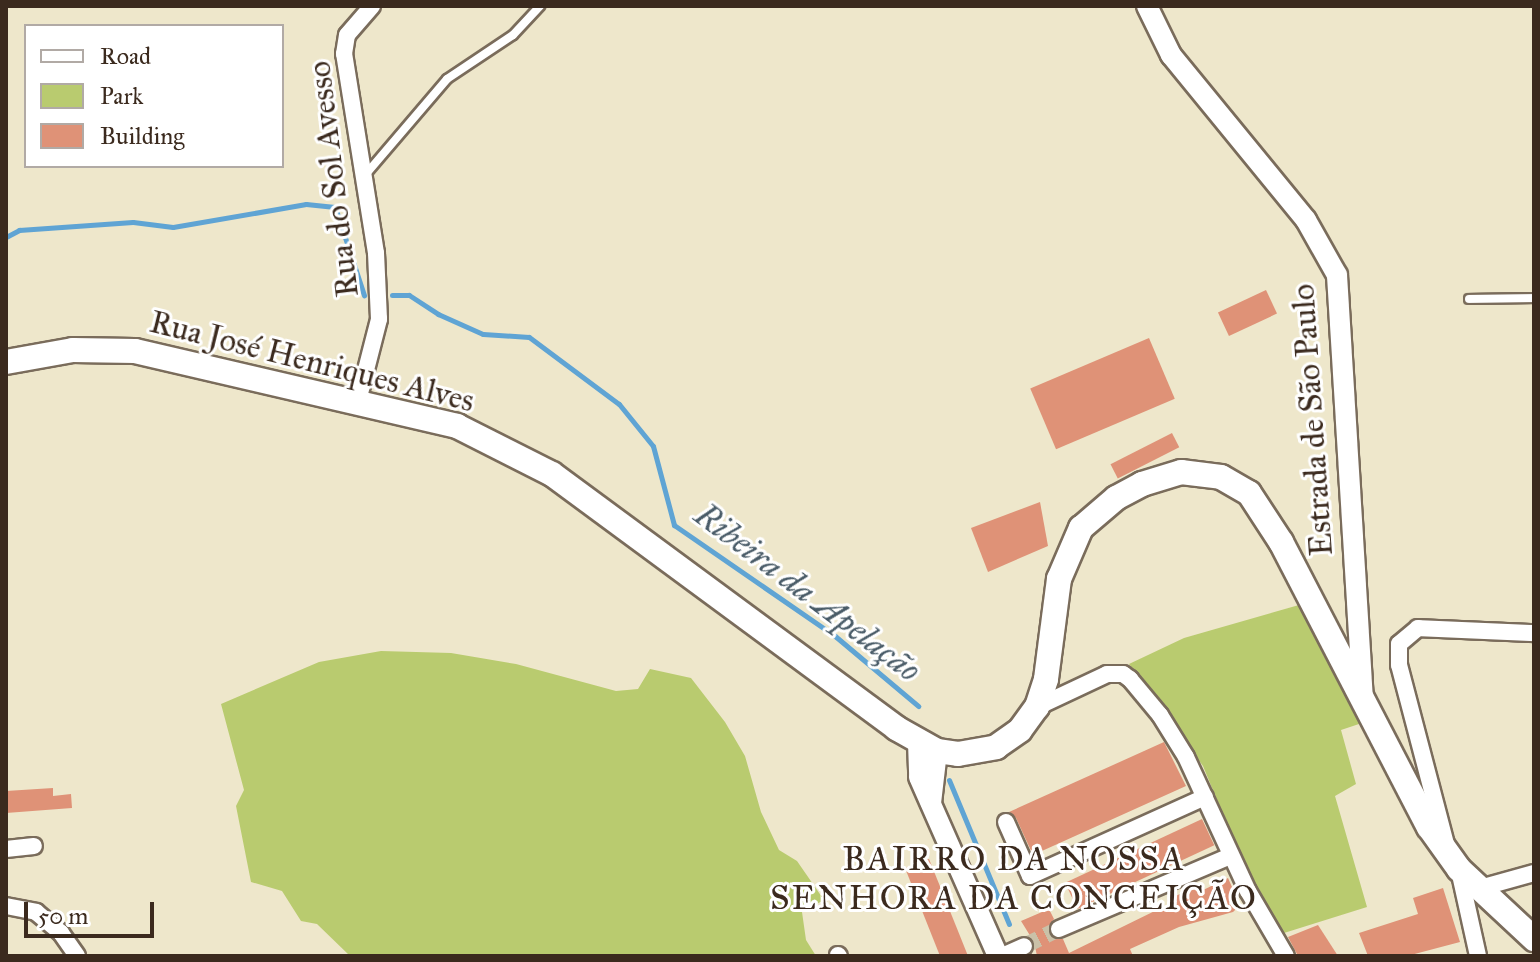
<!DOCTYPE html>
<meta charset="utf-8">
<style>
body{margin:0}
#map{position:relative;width:1540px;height:962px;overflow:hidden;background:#eee7cb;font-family:"IM FELL Great Primer",serif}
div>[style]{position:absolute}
.green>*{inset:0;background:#b9cb6f}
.stream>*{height:5px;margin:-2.5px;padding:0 2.5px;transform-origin:2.5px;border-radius:2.5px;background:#5fa4d4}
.building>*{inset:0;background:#df9277;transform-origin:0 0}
.minor-tunnel>*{height:16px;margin-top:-8px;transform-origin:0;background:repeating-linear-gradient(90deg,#cac1a8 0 16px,transparent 0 24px)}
.roads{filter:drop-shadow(2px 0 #7a6c5b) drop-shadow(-2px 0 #7a6c5b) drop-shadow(0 2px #7a6c5b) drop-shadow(0 -2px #7a6c5b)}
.service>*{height:8px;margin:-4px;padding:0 4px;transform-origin:4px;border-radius:4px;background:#fff}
.minor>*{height:16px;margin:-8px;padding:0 8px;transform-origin:8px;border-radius:8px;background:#fff}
.tertiary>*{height:20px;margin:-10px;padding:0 10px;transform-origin:10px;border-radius:10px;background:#fff}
.secondary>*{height:24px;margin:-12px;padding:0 12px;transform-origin:12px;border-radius:12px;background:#fff}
span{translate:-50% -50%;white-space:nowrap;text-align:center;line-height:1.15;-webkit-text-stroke:6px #fff;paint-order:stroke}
.street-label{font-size:32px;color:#3b2a1e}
.water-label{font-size:34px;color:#495b67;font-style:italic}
.neighbourhood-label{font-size:34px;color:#3b2a1e;letter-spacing:2px}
.frame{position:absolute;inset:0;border:8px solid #3b2a1e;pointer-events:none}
.legend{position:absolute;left:24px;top:24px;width:260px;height:144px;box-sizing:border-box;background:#fff;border:2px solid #b1aaa5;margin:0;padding:10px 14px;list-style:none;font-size:24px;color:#3b2a1e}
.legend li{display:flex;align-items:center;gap:16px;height:40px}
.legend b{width:40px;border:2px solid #b1aaa5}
.scale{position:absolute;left:24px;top:902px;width:130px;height:36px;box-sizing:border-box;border:4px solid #3b2a1e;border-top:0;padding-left:10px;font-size:24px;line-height:28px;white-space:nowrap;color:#3b2a1e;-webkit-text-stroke:6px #fff;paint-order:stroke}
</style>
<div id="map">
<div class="green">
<div style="clip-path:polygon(1299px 605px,1306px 606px,1365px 722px,1341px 730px,1356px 784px,1335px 796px,1367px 907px,1284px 933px,1254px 890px,1203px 766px,1129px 664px,1184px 638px)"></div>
<div style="clip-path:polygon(381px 651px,451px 653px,516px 664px,616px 691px,638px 689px,650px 669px,691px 678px,725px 722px,745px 756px,761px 812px,779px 850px,797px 861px,824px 900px,802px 912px,806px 940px,816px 956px,350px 956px,317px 924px,301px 921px,282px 891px,251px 882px,236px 806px,244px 790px,221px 704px,319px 662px)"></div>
</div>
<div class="stream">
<div style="left:6px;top:237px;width:15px;rotate:-28deg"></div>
<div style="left:19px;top:230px;width:114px;rotate:-4deg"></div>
<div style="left:133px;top:222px;width:40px;rotate:7.1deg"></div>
<div style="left:173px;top:227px;width:135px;rotate:-9.8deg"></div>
<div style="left:306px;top:204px;width:29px;rotate:6deg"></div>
<div style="left:335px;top:207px;width:93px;rotate:71.8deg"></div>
<div style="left:392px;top:295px;width:17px"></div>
<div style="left:409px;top:295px;width:35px;rotate:33deg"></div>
<div style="left:438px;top:314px;width:49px;rotate:24deg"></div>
<div style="left:483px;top:334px;width:46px;rotate:3.7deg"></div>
<div style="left:529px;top:337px;width:112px;rotate:36.7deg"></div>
<div style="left:619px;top:404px;width:54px;rotate:51deg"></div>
<div style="left:653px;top:446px;width:82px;rotate:75.1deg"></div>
<div style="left:674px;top:525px;width:196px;rotate:34.6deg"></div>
<div style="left:835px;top:636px;width:109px;rotate:40.1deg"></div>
<div style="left:949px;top:780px;width:156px;rotate:67.4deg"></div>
</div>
<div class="building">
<div style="left:1266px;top:290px;width:26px;height:53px;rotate:65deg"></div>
<div style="left:1149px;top:338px;width:66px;height:129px;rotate:67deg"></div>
<div style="left:1172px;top:433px;width:16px;height:69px;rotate:63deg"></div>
<div style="clip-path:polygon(1040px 502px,1048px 546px,988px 572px,971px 528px)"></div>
<div style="clip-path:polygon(1164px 742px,1186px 786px,1033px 855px,1016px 818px,1009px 812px)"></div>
<div style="clip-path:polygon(53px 788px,53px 796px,71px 794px,72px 808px,6px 813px,6px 791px)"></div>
<div style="left:1202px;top:819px;width:29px;height:151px;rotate:65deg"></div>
<div style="clip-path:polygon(929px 859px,958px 931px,968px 956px,940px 956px,905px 868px)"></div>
<div style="clip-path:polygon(1228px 878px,1240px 905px,1233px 912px,1179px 927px,1130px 949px,1133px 956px,1037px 956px,1034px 942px,1021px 921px,1049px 909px,1054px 919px,1048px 927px,1049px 934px,1063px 939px,1069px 953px,1169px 904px,1167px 900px,1197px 886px,1199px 892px)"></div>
<div style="clip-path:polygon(1443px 888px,1460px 942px,1407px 956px,1368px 956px,1359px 933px,1418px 914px,1413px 898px)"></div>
<div style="clip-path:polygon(1318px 925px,1338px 956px,1298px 956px,1288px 937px)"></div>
</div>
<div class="minor-tunnel">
<div style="left:1024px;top:946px;width:39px;rotate:-26deg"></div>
</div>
<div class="roads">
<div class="service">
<div style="left:366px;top:174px;width:125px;rotate:-49.5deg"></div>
<div style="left:447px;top:79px;width:79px;rotate:-33.7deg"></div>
<div style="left:513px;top:35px;width:40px;rotate:-47deg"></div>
<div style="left:1469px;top:299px;width:65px;rotate:-0.9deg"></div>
</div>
<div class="minor">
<div style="left:358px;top:401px;width:85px;rotate:-75.6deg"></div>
<div style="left:379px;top:319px;width:66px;rotate:-92.6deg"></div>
<div style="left:376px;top:253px;width:202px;rotate:-99.1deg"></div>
<div style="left:344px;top:54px;width:19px;rotate:-81deg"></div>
<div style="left:347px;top:35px;width:38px;rotate:-49deg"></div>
<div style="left:1037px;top:707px;width:77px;rotate:-25.2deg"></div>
<div style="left:1107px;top:674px;width:16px"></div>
<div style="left:1123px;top:674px;width:9px;rotate:36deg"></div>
<div style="left:1130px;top:679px;width:47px;rotate:50.2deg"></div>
<div style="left:1160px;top:715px;width:49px;rotate:58.2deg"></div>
<div style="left:1186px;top:757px;width:148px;rotate:65.2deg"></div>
<div style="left:1248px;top:891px;width:75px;rotate:59.7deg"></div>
<div style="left:1006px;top:822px;width:59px;rotate:66deg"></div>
<div style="left:1030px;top:876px;width:192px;rotate:-24.3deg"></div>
<div style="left:1446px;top:844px;width:185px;rotate:-104.7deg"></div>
<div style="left:1399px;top:665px;width:21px;rotate:-90deg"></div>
<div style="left:1399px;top:644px;width:25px;rotate:-40deg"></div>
<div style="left:1418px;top:628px;width:116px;rotate:2.5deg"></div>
<div style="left:6px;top:849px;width:28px;rotate:-6deg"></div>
<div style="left:1459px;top:870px;width:88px;rotate:77.5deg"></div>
<div style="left:1480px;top:888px;width:56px;rotate:-15.5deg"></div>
<div style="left:6px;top:906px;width:31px;rotate:11deg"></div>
<div style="left:36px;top:912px;width:33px;rotate:40deg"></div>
<div style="left:61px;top:933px;width:28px;rotate:55deg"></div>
<div style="left:1059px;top:929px;width:186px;rotate:-23.1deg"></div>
<div style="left:838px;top:955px;width:1px;rotate:45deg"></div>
<div style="left:1002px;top:956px;width:24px;rotate:-24deg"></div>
</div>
<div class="tertiary">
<div style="left:1147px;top:6px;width:55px;rotate:63.9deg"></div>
<div style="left:1171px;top:55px;width:213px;rotate:50.7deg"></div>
<div style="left:1306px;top:220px;width:63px;rotate:60.6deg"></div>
<div style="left:1337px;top:275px;width:424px;rotate:86.5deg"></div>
<div style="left:918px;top:742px;width:35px;rotate:88deg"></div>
<div style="left:919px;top:777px;width:196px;rotate:66.2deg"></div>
<div style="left:931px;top:803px;width:52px;rotate:-83.4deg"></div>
</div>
<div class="secondary">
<div style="left:6px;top:362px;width:68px;rotate:-10.2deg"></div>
<div style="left:73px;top:350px;width:62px;rotate:0.9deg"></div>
<div style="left:135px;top:351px;width:331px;rotate:13.1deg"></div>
<div style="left:457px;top:426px;width:106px;rotate:26.8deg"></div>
<div style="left:552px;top:474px;width:428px;rotate:36.4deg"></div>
<div style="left:896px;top:728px;width:47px;rotate:29.3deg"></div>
<div style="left:937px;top:751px;width:21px;rotate:8deg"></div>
<div style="left:958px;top:754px;width:39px;rotate:-10deg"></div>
<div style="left:996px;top:747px;width:29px;rotate:-35deg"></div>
<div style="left:1020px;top:730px;width:29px;rotate:-54deg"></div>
<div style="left:1037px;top:707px;width:29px;rotate:-72deg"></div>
<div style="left:1046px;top:679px;width:101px;rotate:-82.6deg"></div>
<div style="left:1059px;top:579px;width:56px;rotate:-66.7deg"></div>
<div style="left:1081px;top:528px;width:46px;rotate:-40.6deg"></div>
<div style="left:1116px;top:498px;width:30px;rotate:-28deg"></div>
<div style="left:1142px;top:484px;width:41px;rotate:-17.1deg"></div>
<div style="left:1181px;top:472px;width:40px;rotate:7.1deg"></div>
<div style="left:1221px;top:477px;width:32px;rotate:30deg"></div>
<div style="left:1249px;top:493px;width:59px;rotate:56.9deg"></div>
<div style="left:1281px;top:542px;width:321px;rotate:62.6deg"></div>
<div style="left:1429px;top:827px;width:52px;rotate:54.5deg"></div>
<div style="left:1459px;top:869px;width:103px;rotate:43deg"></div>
</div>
</div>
<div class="street-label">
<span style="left:334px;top:179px;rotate:-97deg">Rua do Sol Avesso</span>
<span style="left:312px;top:362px;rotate:14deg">Rua José Henriques Alves</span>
<span style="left:1313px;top:420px;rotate:-94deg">Estrada de São Paulo</span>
</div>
<div class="water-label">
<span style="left:808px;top:592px;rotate:37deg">Ribeira da Apelação</span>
</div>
<div class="neighbourhood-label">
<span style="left:1014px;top:878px">BAIRRO DA NOSSA<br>SENHORA DA CONCEIÇÃO</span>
</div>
<div class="frame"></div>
<ul class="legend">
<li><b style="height:10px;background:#fff"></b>Road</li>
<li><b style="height:22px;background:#b9cb6f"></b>Park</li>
<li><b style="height:22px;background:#df9277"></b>Building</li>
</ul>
<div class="scale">50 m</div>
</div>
